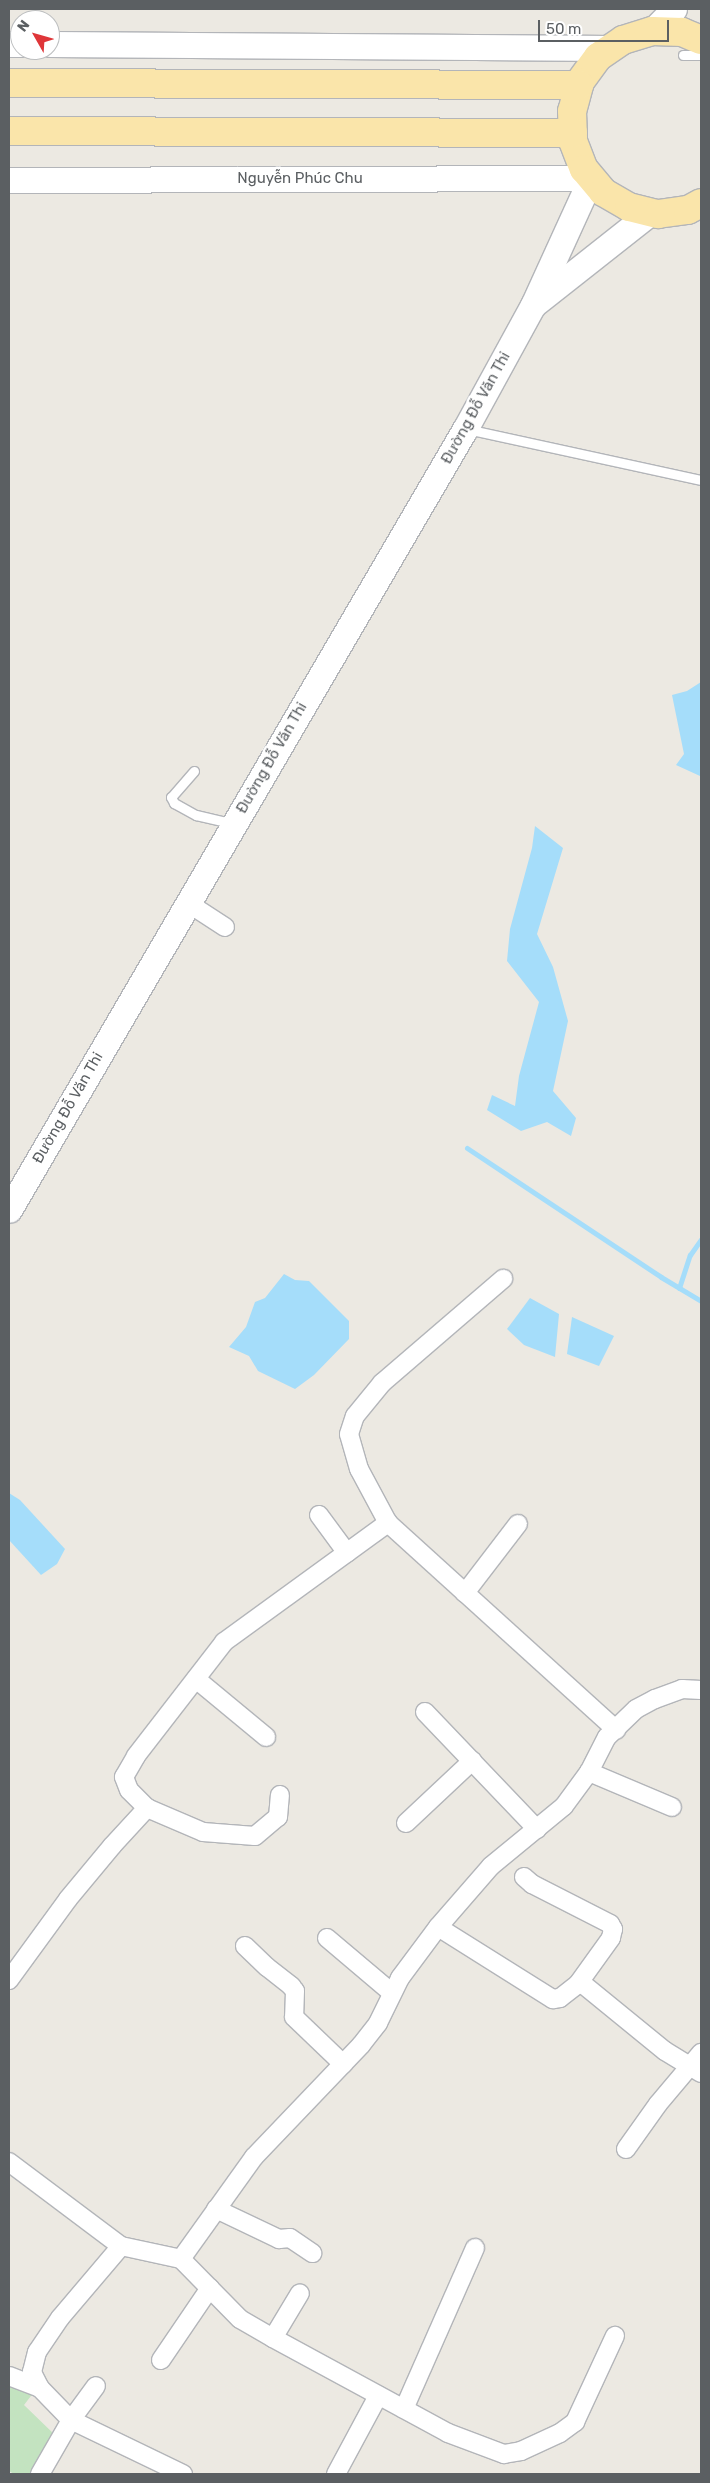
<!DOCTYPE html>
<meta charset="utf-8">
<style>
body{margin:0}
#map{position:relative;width:710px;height:2483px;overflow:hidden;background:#ece9e2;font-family:Rubik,sans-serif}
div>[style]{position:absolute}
.green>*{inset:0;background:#c3e3c0}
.water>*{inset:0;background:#a5ddfa}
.stream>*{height:5px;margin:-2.5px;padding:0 2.5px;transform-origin:2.5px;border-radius:2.5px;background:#a5ddfa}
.roads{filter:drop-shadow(1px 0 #b3b5b9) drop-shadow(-1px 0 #b3b5b9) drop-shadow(0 1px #b3b5b9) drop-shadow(0 -1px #b3b5b9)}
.lane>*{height:9px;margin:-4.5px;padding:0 4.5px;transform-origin:4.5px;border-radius:4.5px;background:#fff}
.street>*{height:18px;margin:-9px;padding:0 9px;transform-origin:9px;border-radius:9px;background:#fff}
.secondary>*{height:25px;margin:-12.5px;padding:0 12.5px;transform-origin:12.5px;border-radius:12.5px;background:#fff}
.primary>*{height:28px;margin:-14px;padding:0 14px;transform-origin:14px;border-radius:14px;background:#fae5aa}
span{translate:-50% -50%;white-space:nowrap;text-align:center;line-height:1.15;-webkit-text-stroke:5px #fff;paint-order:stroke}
.street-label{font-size:15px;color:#5b5f62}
.frame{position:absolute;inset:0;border:10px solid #5b5f62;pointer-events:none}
.north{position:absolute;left:10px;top:10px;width:50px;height:50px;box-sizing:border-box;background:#fff;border:1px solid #bdbfc0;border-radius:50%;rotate:308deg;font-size:14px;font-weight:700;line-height:20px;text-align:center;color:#5b5f62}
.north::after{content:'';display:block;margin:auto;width:18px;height:22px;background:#df3639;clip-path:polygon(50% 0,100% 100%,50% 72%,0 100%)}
.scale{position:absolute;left:538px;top:20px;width:131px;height:22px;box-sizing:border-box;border:2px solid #5b5f62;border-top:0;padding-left:6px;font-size:15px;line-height:18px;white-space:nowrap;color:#5b5f62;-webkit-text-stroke:4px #fff;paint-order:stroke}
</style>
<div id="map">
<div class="green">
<div style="clip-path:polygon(9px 2383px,34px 2392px,24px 2405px,56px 2436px,33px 2474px,14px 2474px,9px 2471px)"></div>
</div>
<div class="water">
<div style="clip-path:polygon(701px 682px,701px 775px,700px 776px,676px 765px,684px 754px,672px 695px,687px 691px)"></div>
<div style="clip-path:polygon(535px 826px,563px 848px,537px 934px,553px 967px,568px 1021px,553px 1091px,576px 1118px,571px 1136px,547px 1122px,521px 1131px,487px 1110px,492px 1095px,515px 1106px,519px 1076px,539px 1002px,507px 961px,510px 929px,532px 848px)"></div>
<div style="clip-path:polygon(284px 1274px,295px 1280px,309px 1281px,349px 1321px,349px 1339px,314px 1375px,295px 1389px,258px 1371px,249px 1356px,229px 1347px,246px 1327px,255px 1302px,265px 1298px)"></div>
<div style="clip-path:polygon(530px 1298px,559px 1314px,555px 1357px,524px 1345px,507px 1329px)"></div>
<div style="clip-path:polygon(572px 1317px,614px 1336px,599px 1366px,567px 1354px)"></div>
<div style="clip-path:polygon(9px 1493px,20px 1500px,65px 1549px,57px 1564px,41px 1575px,9px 1540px)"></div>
</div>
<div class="stream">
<div style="left:467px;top:1148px;width:233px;rotate:33.6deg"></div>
<div style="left:661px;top:1277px;width:47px;rotate:31deg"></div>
<div style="left:679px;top:1288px;width:35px;rotate:-72deg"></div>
<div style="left:690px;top:1255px;width:19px;rotate:-55deg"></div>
</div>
<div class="roads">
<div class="lane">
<div style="left:683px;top:55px;width:18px"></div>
<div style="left:467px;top:429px;width:239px;rotate:12.3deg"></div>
<div style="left:194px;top:771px;width:35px;rotate:131deg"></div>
<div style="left:171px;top:797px;width:7px;rotate:63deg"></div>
<div style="left:174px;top:803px;width:25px;rotate:29deg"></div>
<div style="left:196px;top:815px;width:37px;rotate:13deg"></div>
</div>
<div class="street">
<div style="left:188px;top:903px;width:44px;rotate:33deg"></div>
<div style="left:319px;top:1515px;width:47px;rotate:53.6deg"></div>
<div style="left:388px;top:1523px;width:61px;rotate:-118.2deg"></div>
<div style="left:359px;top:1469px;width:36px;rotate:-106deg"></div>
<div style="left:349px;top:1434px;width:19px;rotate:-72deg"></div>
<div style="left:355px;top:1416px;width:43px;rotate:-50.7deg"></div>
<div style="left:382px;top:1383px;width:160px;rotate:-40.7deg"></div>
<div style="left:465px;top:1593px;width:87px;rotate:-52.5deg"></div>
<div style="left:196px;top:1679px;width:91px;rotate:39.6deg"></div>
<div style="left:425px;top:1712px;width:162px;rotate:46.3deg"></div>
<div style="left:589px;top:1772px;width:90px;rotate:22.9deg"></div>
<div style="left:147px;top:1808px;width:61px;rotate:23.2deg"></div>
<div style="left:203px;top:1832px;width:52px;rotate:4.4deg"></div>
<div style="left:255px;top:1836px;width:30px;rotate:-40deg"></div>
<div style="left:278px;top:1817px;width:22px;rotate:-85deg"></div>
<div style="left:406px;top:1823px;width:91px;rotate:-43.2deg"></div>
<div style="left:524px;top:1877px;width:11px;rotate:41deg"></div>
<div style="left:532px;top:1884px;width:88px;rotate:27.1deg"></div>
<div style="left:610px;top:1924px;width:6px;rotate:59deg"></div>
<div style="left:613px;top:1929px;width:9px;rotate:103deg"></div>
<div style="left:611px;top:1938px;width:57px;rotate:125.7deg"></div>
<div style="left:438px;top:1927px;width:136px;rotate:32.1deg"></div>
<div style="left:553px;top:1999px;width:7px;rotate:-8deg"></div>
<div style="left:560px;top:1998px;width:23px;rotate:-38deg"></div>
<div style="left:578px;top:1984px;width:6px;rotate:9deg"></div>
<div style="left:584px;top:1985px;width:104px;rotate:39.2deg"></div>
<div style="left:665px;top:2051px;width:42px;rotate:31.4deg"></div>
<div style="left:327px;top:1938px;width:85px;rotate:40.2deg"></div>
<div style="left:245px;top:1946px;width:30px;rotate:44deg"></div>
<div style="left:267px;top:1967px;width:31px;rotate:38deg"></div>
<div style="left:291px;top:1986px;width:6px;rotate:51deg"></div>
<div style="left:295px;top:1991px;width:26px;rotate:92deg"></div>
<div style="left:294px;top:2017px;width:68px;rotate:43.8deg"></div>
<div style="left:9px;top:1980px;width:100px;rotate:-53.9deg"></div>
<div style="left:68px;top:1899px;width:69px;rotate:-50.3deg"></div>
<div style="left:112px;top:1846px;width:52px;rotate:-47.4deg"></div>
<div style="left:147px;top:1808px;width:25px;rotate:-135deg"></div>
<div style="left:129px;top:1790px;width:14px;rotate:-111deg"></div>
<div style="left:124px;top:1777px;width:24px;rotate:-60deg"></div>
<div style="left:136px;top:1756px;width:144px;rotate:-52.3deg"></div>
<div style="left:224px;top:1642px;width:203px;rotate:-36deg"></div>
<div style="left:388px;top:1523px;width:308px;rotate:42.2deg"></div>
<div style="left:626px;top:2149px;width:55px;rotate:-54.6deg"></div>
<div style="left:658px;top:2104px;width:67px;rotate:-49.9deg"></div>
<div style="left:9px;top:2162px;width:140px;rotate:36.9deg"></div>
<div style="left:216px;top:2209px;width:70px;rotate:25.5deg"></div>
<div style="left:279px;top:2239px;width:11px;rotate:-5deg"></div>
<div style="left:290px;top:2238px;width:27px;rotate:34deg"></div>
<div style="left:181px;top:2259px;width:84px;rotate:45.5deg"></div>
<div style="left:240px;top:2319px;width:38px;rotate:30deg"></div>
<div style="left:273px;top:2338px;width:52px;rotate:-59deg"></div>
<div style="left:273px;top:2338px;width:199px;rotate:28.5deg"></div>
<div style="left:448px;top:2433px;width:60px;rotate:20.6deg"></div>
<div style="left:504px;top:2454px;width:17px;rotate:-10deg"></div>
<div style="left:521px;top:2451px;width:43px;rotate:-24.8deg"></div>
<div style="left:560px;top:2433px;width:19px;rotate:-36deg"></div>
<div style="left:575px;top:2422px;width:95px;rotate:-65.1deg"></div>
<div style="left:161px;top:2360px;width:87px;rotate:-55.8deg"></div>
<div style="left:9px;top:2376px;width:33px;rotate:21deg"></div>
<div style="left:404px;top:2409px;width:176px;rotate:-66.2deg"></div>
<div style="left:40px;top:2474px;width:62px;rotate:-60.1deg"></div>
<div style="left:71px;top:2420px;width:42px;rotate:-53.7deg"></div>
<div style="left:183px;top:2474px;width:124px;rotate:-154.3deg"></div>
<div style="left:71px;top:2420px;width:45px;rotate:-134.1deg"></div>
<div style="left:40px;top:2388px;width:18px;rotate:-117deg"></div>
<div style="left:32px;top:2372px;width:21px;rotate:-76deg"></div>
<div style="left:37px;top:2352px;width:41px;rotate:-55.9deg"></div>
<div style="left:60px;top:2318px;width:94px;rotate:-49.7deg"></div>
<div style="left:121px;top:2246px;width:61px;rotate:12.2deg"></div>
<div style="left:181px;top:2259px;width:125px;rotate:-54.4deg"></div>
<div style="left:254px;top:2157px;width:155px;rotate:-46.3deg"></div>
<div style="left:361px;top:2045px;width:28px;rotate:-52deg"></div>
<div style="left:378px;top:2023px;width:50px;rotate:-63.9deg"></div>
<div style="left:400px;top:1978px;width:64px;rotate:-53.3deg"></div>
<div style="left:438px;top:1927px;width:81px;rotate:-49deg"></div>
<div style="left:491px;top:1866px;width:94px;rotate:-39.4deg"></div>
<div style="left:564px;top:1806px;width:42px;rotate:-53.7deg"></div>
<div style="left:589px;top:1772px;width:39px;rotate:-63deg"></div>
<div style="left:607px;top:1737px;width:40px;rotate:-44deg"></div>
<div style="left:636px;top:1709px;width:21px;rotate:-28deg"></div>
<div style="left:655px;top:1699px;width:29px;rotate:-20deg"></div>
<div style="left:682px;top:1689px;width:19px;rotate:3deg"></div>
<div style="left:336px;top:2474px;width:89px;rotate:-61.7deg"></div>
</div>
<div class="secondary">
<div style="left:652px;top:31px;width:31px;rotate:-45deg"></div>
<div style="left:9px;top:44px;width:11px"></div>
<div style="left:50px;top:44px;width:561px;rotate:0.41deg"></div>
<div style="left:9px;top:180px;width:582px;rotate:-0.2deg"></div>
<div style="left:591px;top:178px;width:140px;rotate:114.5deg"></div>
<div style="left:533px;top:305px;width:141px;rotate:118.7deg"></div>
<div style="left:465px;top:429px;width:904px;rotate:120.28deg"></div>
<div style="left:537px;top:302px;width:145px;rotate:-38.3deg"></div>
</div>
<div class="primary">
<div style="left:701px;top:40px;width:21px;rotate:-157deg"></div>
<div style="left:682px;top:32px;width:30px;rotate:-178deg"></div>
<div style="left:652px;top:31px;width:30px;rotate:163deg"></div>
<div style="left:623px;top:40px;width:30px;rotate:146deg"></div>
<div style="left:598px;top:57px;width:31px;rotate:126deg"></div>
<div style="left:580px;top:82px;width:30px;rotate:105deg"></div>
<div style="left:572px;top:111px;width:30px;rotate:88deg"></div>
<div style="left:573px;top:141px;width:30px;rotate:69deg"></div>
<div style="left:584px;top:169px;width:30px;rotate:50deg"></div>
<div style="left:603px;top:192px;width:30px;rotate:30deg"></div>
<div style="left:629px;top:207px;width:30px;rotate:14deg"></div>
<div style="left:658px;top:214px;width:30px;rotate:-8deg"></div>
<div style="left:688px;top:210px;width:15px;rotate:-28deg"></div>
<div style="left:9px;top:83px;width:570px;rotate:0.2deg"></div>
<div style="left:9px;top:131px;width:564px;rotate:0.2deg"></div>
</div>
</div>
<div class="street-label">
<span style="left:300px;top:179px">Nguyễn Phúc Chu</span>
<span style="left:476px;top:408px;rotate:-61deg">Đường Đỗ Văn Thi</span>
<span style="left:272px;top:758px;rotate:-60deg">Đường Đỗ Văn Thi</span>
<span style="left:68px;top:1108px;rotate:-60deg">Đường Đỗ Văn Thi</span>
</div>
<div class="frame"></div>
<div class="north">N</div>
<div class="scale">50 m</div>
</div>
